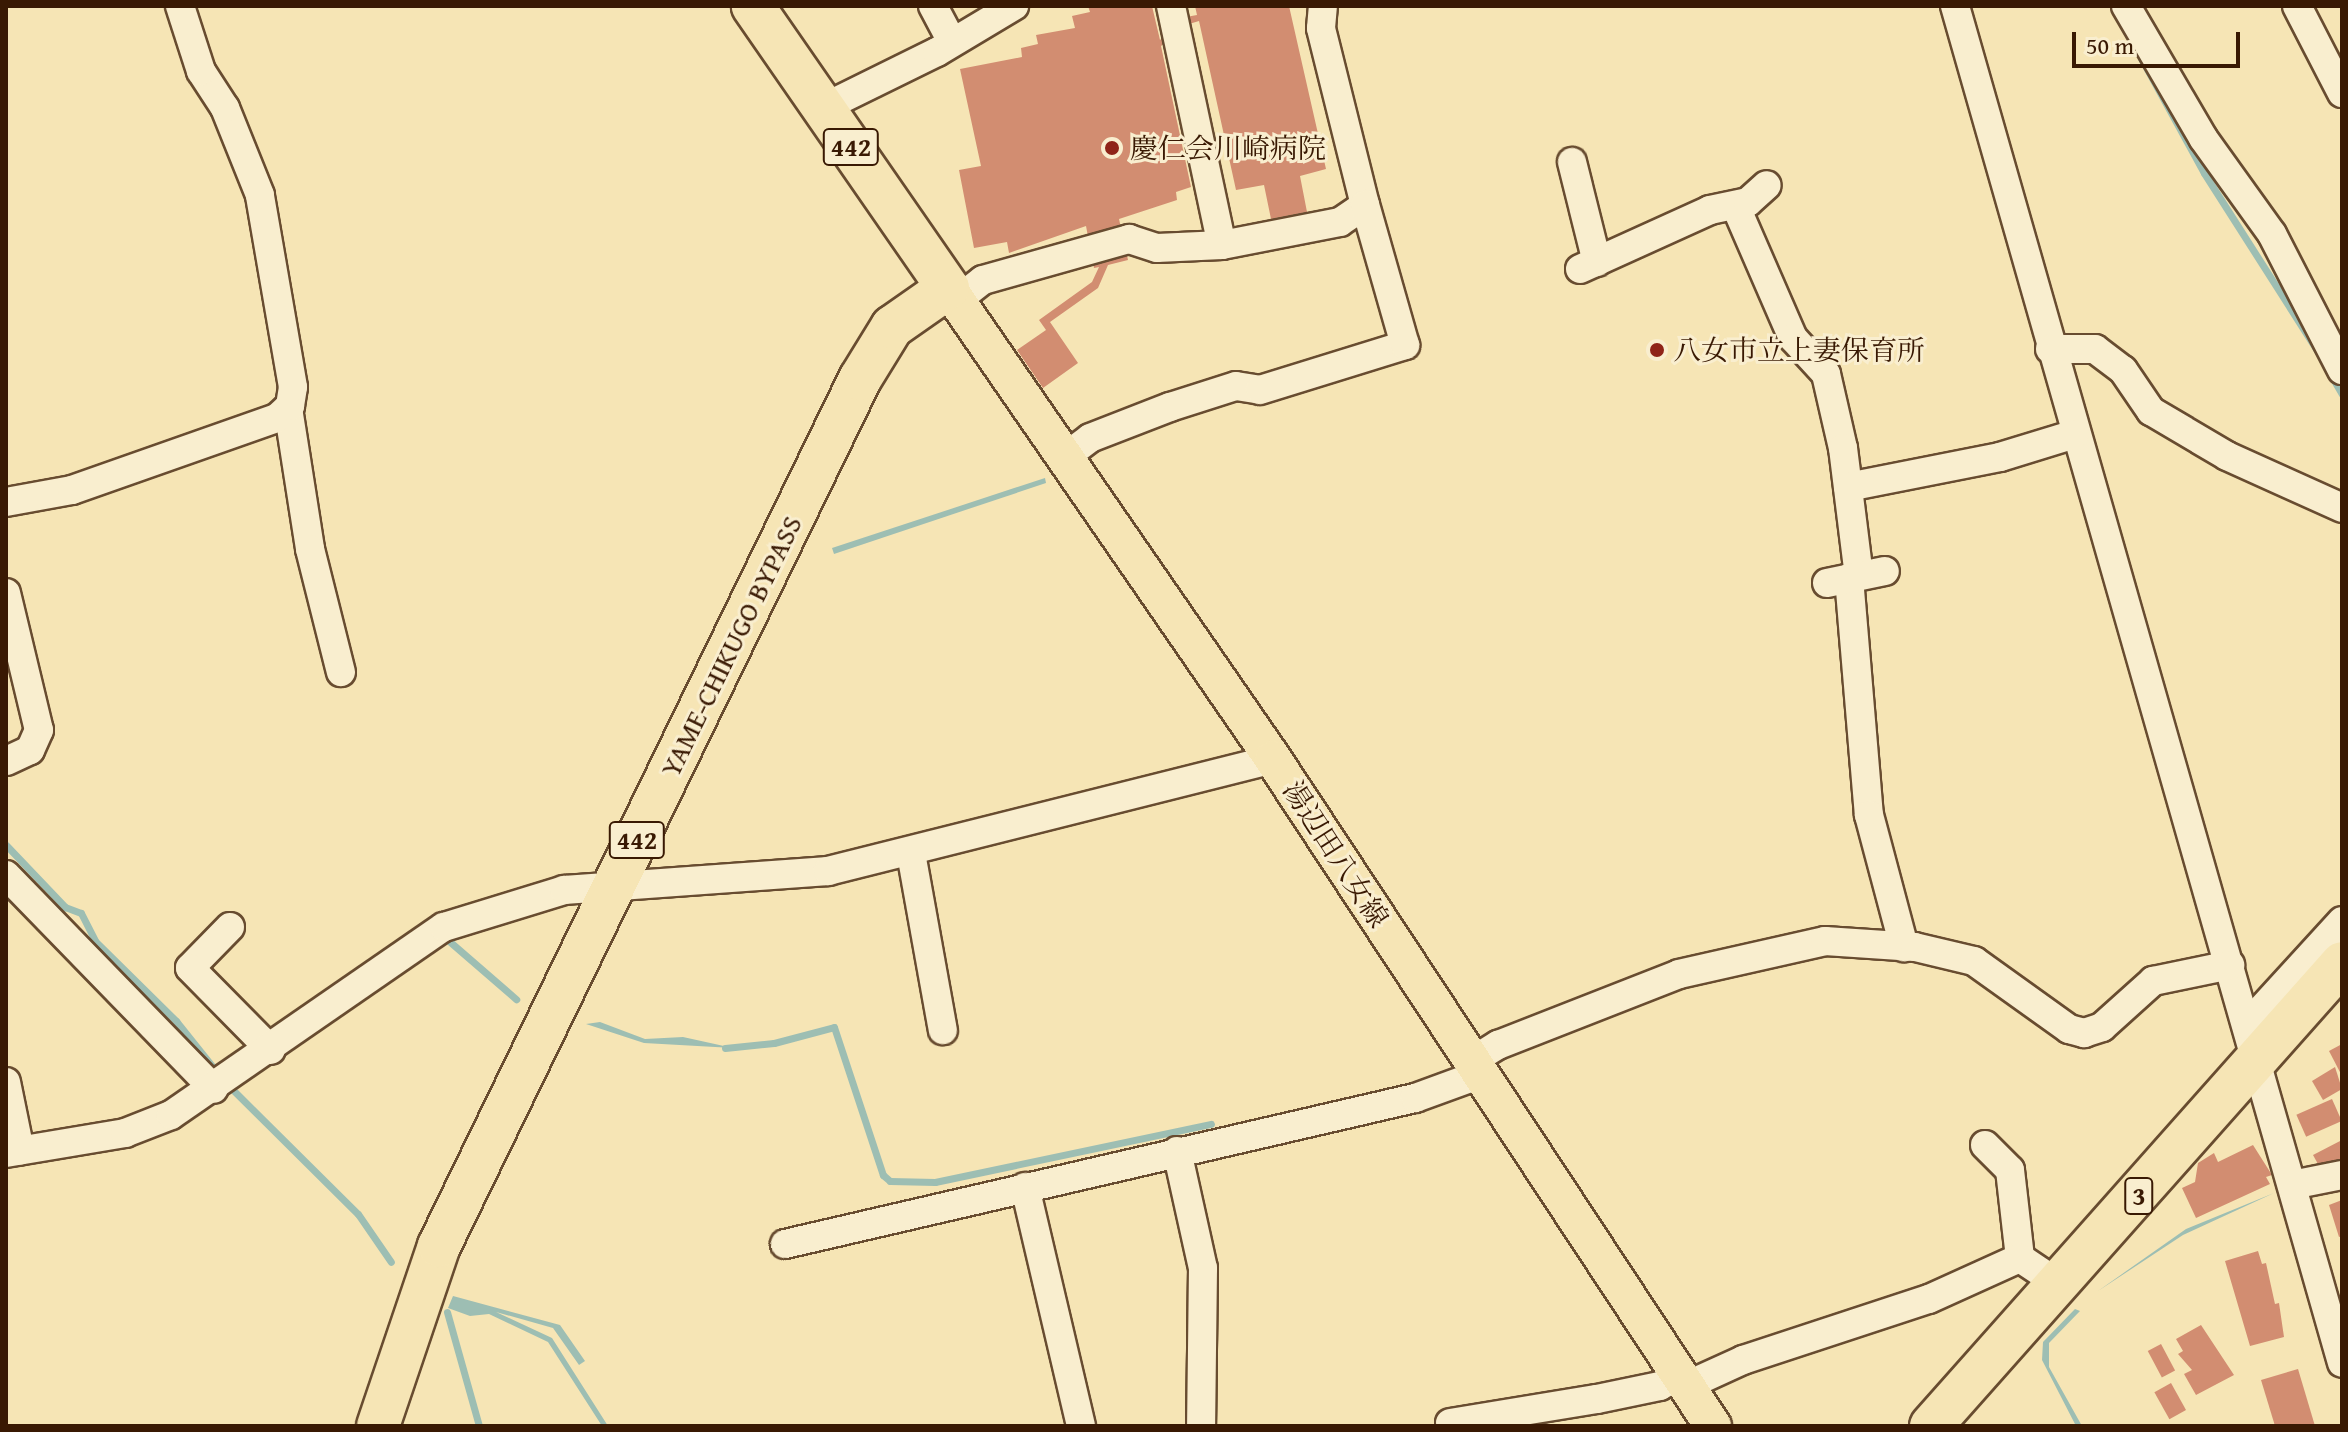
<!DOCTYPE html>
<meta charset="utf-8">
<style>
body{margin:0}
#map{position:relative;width:2348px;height:1432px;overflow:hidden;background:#f6e5b5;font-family:"Gentium Book Plus","Noto Serif JP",serif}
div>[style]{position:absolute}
.water>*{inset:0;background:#9dbeb3}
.stream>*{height:7px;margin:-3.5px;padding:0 3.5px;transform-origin:3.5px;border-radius:3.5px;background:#9dbeb3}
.building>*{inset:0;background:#d28d71;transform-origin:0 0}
.roads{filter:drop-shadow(2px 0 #684c30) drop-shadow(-2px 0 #684c30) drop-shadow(0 2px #684c30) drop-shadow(0 -2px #684c30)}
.minor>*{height:28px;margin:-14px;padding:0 14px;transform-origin:14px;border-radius:14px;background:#f9eecf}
.major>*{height:36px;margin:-18px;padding:0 18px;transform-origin:18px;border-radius:18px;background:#f6e5b5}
.highway>*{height:42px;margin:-21px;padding:0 21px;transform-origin:21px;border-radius:21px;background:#f6e5b5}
.dots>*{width:22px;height:22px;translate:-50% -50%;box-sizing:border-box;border:4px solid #f9eecf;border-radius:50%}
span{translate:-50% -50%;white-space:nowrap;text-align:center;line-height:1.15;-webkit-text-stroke:6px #f9eecf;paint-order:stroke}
.shield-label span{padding:2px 6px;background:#f9eecf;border:2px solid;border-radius:6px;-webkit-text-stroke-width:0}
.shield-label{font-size:26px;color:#391903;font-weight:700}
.poi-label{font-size:28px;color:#391903}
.left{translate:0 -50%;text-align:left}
.street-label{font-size:28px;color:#391903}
.frame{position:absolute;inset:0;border:8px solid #391903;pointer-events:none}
.scale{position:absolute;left:2072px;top:32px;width:168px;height:36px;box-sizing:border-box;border:4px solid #391903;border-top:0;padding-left:10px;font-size:24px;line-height:28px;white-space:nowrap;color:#391903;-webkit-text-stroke:6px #f9eecf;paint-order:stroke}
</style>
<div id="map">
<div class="water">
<div style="clip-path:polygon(1045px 478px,1046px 483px,834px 554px,832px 548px)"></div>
<div style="clip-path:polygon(600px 1022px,645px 1039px,683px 1037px,733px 1048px,644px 1043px,586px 1024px)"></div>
<div style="clip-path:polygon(2274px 1193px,2183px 1235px,2098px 1291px,2186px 1229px)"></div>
<div style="clip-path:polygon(453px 1296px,560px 1325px,585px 1361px,579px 1365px,553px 1328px,496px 1312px,552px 1338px,608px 1426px,602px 1426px,548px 1342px,489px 1314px,470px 1316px,448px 1308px)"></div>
<div style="clip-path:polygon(2075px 1309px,2080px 1311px,2049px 1343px,2049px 1367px,2082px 1426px,2076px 1426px,2042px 1360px,2043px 1342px)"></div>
</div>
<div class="stream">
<div style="left:2141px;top:58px;width:131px;rotate:61.3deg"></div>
<div style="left:2204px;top:173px;width:212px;rotate:57.5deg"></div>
<div style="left:2332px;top:377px;width:20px;rotate:60deg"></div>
<div style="left:6px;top:845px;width:86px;rotate:46.4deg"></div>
<div style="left:65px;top:907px;width:17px;rotate:21deg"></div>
<div style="left:81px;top:913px;width:31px;rotate:63deg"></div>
<div style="left:95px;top:941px;width:114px;rotate:44.6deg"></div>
<div style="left:176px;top:1021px;width:70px;rotate:51.3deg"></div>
<div style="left:449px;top:941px;width:89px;rotate:40.9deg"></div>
<div style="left:725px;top:1048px;width:49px;rotate:-5.8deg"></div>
<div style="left:774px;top:1043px;width:62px;rotate:-14.9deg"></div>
<div style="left:834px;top:1027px;width:156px;rotate:71.7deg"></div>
<div style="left:883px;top:1175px;width:9px;rotate:41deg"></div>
<div style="left:890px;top:1181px;width:45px;rotate:1.3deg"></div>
<div style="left:935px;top:1182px;width:282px;rotate:-11.9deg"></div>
<div style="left:228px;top:1085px;width:183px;rotate:44.8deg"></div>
<div style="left:358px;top:1214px;width:58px;rotate:55.5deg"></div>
<div style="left:447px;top:1312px;width:118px;rotate:74.3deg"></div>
</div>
<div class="building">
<div style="clip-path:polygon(1088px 6px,1152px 6px,1160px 40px,1186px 17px,1197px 15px,1195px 6px,1289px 6px,1326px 169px,1300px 176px,1307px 212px,1271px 219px,1264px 185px,1236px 190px,1199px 21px,1189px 24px,1161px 46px,1191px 187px,1176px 192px,1177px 200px,1119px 219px,1128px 260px,1108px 265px,1098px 288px,1050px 322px,1078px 363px,1043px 388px,1017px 350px,1046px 330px,1039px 320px,1092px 282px,1099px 267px,1094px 268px,1086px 226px,1009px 253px,1007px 242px,974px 248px,959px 170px,981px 166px,960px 69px,1022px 57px,1021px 48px,1038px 44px,1036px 35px,1075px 28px,1072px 16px,1090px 12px)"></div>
<div style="clip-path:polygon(2342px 1044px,2342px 1076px,2329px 1051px)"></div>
<div style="clip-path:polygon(2335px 1067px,2342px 1089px,2323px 1100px,2312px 1081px)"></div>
<div style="left:2332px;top:1099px;width:24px;height:39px;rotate:66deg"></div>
<div style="clip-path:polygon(2342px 1140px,2342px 1165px,2324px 1175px,2313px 1155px)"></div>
<div style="clip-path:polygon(2253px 1145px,2272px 1175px,2266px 1177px,2270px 1184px,2196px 1218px,2182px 1188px,2195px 1182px,2198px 1163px,2214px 1153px,2218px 1162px)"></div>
<div style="clip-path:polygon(2342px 1200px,2342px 1236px,2339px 1237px,2329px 1205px)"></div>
<div style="clip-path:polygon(2258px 1251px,2262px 1264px,2266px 1263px,2275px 1304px,2279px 1303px,2284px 1337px,2250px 1346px,2225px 1261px)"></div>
<div style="clip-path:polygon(2201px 1325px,2234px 1375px,2196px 1395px,2184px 1374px,2192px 1370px,2178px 1354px,2183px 1351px,2176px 1339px)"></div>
<div style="left:2161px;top:1344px;width:30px;height:15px;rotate:62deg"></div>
<div style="clip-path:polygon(2298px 1369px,2315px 1426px,2275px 1426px,2261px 1380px)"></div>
<div style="left:2171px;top:1383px;width:31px;height:19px;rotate:61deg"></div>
</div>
<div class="roads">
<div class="minor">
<div style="left:933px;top:6px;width:40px;rotate:62deg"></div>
<div style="left:1171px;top:6px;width:244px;rotate:78deg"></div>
<div style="left:1955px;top:6px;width:1411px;rotate:74.08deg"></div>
<div style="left:2126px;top:6px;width:153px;rotate:59.7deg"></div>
<div style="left:2203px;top:138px;width:118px;rotate:54.3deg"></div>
<div style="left:2272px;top:234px;width:153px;rotate:62.8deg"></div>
<div style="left:2297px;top:6px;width:98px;rotate:62.7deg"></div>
<div style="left:823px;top:108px;width:127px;rotate:-26.2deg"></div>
<div style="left:937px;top:52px;width:90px;rotate:-30.9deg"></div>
<div style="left:1572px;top:162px;width:103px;rotate:76deg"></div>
<div style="left:1736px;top:207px;width:143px;rotate:66.5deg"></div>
<div style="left:1793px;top:338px;width:49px;rotate:47.5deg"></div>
<div style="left:1826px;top:374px;width:76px;rotate:77.1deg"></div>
<div style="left:1843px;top:448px;width:129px;rotate:82.9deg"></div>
<div style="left:1580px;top:269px;width:143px;rotate:-24.4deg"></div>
<div style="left:1710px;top:210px;width:39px;rotate:-12deg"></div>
<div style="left:1748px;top:202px;width:25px;rotate:-42deg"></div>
<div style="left:956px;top:301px;width:34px;rotate:-38deg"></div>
<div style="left:983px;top:280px;width:152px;rotate:-15.7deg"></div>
<div style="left:1129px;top:239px;width:29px;rotate:18deg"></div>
<div style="left:1157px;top:248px;width:65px;rotate:-2.6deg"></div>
<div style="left:1222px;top:245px;width:120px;rotate:-11deg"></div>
<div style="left:1340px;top:222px;width:30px;rotate:-34deg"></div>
<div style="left:1365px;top:205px;width:182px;rotate:-104deg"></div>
<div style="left:1321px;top:28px;width:22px;rotate:-85deg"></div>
<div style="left:2050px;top:349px;width:45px"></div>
<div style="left:2095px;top:349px;width:35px;rotate:37deg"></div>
<div style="left:2123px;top:370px;width:50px;rotate:55.7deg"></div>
<div style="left:2151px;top:411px;width:88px;rotate:30.6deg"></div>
<div style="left:2227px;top:456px;width:126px;rotate:24.3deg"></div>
<div style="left:288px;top:408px;width:143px;rotate:81.1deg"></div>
<div style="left:310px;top:549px;width:127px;rotate:75.9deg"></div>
<div style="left:1065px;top:457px;width:31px;rotate:-37deg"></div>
<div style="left:1090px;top:438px;width:86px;rotate:-21.2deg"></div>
<div style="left:1170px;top:407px;width:69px;rotate:-17.7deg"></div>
<div style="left:1236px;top:386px;width:24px;rotate:9deg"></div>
<div style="left:1260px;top:390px;width:152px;rotate:-17.2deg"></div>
<div style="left:1405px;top:345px;width:146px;rotate:-105.9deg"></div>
<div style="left:1848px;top:487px;width:155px;rotate:-11.2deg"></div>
<div style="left:2000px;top:457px;width:78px;rotate:-17deg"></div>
<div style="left:6px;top:502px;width:67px;rotate:-10.3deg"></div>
<div style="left:72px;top:490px;width:217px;rotate:-19.4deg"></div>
<div style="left:277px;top:418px;width:18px;rotate:-43deg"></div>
<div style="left:290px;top:406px;width:19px;rotate:-81deg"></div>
<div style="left:293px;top:387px;width:195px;rotate:-99.8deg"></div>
<div style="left:260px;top:195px;width:94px;rotate:-111.9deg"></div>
<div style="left:225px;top:108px;width:44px;rotate:-123deg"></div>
<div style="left:201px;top:71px;width:68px;rotate:-107.9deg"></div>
<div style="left:1849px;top:578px;width:238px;rotate:85.2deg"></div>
<div style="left:1869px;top:815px;width:137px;rotate:75.1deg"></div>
<div style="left:1827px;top:583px;width:59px;rotate:-11.7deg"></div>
<div style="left:6px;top:593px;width:141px;rotate:76.5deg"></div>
<div style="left:39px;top:730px;width:22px;rotate:114deg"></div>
<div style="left:30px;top:750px;width:26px;rotate:155deg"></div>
<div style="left:911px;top:853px;width:180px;rotate:79.8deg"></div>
<div style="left:6px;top:875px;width:298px;rotate:45.8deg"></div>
<div style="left:230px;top:927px;width:57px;rotate:134.3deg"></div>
<div style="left:190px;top:968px;width:115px;rotate:45.4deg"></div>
<div style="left:2247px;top:1025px;width:141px;rotate:-47.6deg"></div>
<div style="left:1472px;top:1061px;width:31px;rotate:-32deg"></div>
<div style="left:1498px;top:1045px;width:194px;rotate:-21.4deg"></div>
<div style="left:1679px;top:974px;width:150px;rotate:-12.7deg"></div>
<div style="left:1825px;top:941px;width:90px;rotate:3.8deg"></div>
<div style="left:1915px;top:947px;width:61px;rotate:13.3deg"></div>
<div style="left:1974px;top:961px;width:117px;rotate:35.6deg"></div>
<div style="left:2069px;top:1029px;width:16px;rotate:15deg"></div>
<div style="left:2084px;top:1033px;width:19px;rotate:-18deg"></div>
<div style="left:2102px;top:1027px;width:69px;rotate:-42deg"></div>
<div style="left:2153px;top:981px;width:79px;rotate:-11.7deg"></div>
<div style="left:6px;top:1082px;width:70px;rotate:78.5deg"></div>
<div style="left:1985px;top:1145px;width:35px;rotate:45deg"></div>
<div style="left:2010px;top:1170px;width:89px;rotate:83.5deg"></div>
<div style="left:2020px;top:1258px;width:47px;rotate:33.7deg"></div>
<div style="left:1177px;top:1151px;width:120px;rotate:77.5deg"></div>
<div style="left:1203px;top:1268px;width:158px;rotate:90.7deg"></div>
<div style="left:6px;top:1153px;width:121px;rotate:-9.5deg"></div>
<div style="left:125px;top:1133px;width:49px;rotate:-21.4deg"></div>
<div style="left:171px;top:1115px;width:331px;rotate:-34.6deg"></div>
<div style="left:444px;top:927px;width:126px;rotate:-17.1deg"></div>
<div style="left:564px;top:890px;width:265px;rotate:-4.1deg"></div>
<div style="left:828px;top:871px;width:459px;rotate:-14.1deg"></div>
<div style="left:2292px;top:1185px;width:51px;rotate:-11.3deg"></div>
<div style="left:1025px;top:1187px;width:245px;rotate:76.8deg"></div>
<div style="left:785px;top:1244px;width:647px;rotate:-13.05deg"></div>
<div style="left:1415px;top:1098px;width:70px;rotate:-20deg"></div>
<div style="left:1686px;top:1386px;width:63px;rotate:-24.5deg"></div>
<div style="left:1743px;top:1360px;width:196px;rotate:-18.2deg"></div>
<div style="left:1929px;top:1299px;width:100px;rotate:-24.3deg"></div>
<div style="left:1450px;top:1423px;width:149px;rotate:-9.3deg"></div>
<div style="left:1597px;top:1399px;width:64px;rotate:-11.7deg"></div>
<div style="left:1660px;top:1386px;width:22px;rotate:-30deg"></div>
</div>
<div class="major">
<div style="left:948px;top:288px;width:572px;rotate:55.39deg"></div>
<div style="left:1273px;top:759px;width:799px;rotate:56.59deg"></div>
</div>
<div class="highway">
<div style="left:378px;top:1426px;width:190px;rotate:-71.3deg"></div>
<div style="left:439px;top:1246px;width:964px;rotate:-64.1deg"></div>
<div style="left:860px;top:379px;width:61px;rotate:-58.4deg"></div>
<div style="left:892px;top:327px;width:68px;rotate:-34.9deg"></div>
<div style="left:948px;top:288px;width:343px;rotate:-124.7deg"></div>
<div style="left:1931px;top:1426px;width:619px;rotate:-48.4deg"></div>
</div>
</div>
<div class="dots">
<div style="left:1112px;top:148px;background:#8f2418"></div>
<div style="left:1657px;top:350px;background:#8f2418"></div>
</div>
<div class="shield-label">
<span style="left:851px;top:147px">442</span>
<span style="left:637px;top:840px">442</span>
<span style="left:2139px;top:1196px">3</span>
</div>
<div class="poi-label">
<span class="left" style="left:1130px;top:148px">慶仁会川崎病院</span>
<span class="left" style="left:1673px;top:350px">八女市立上妻保育所</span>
</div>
<div class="street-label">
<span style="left:731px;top:646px;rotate:-64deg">YAME-CHIKUGO BYPASS</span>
<span style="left:1336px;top:854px;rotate:57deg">湯辺田八女線</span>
</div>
<div class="frame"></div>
<div class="scale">50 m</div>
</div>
